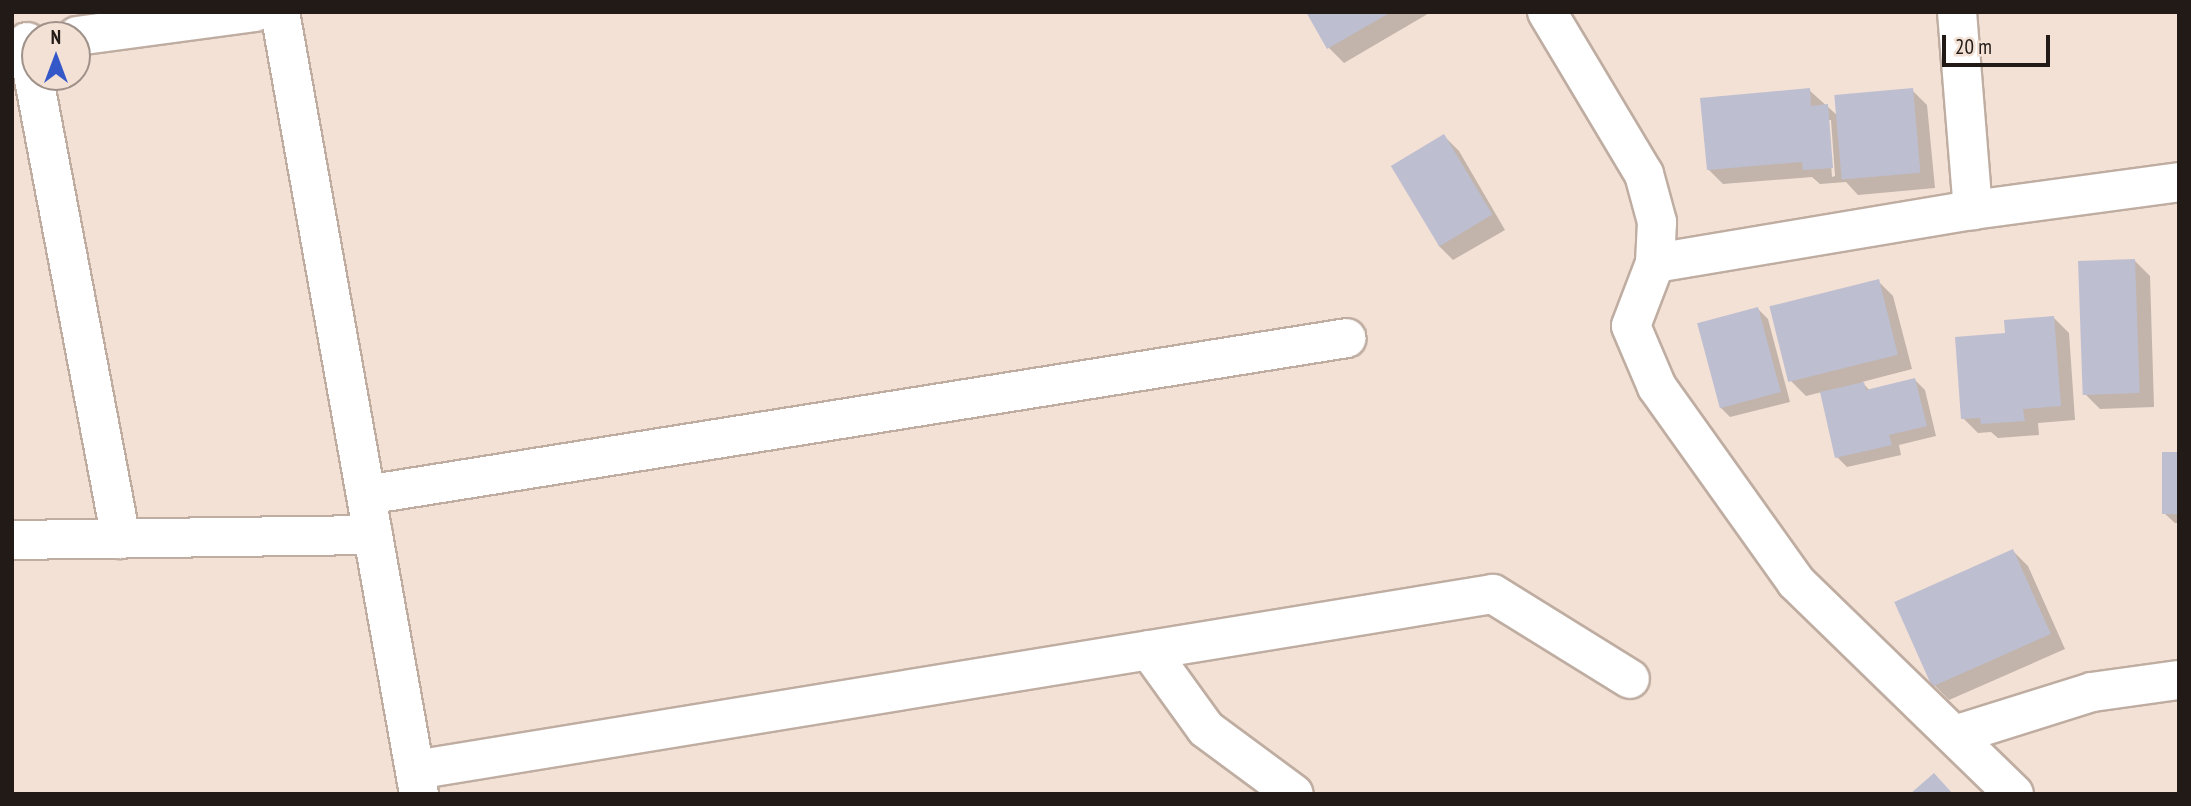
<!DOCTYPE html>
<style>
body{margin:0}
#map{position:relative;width:2191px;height:806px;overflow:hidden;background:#f3e1d5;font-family:"PT Sans Narrow",sans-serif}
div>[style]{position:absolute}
.shadow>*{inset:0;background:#0003}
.building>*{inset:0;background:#bebed1;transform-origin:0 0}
.roads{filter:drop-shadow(2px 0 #bfada2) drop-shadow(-2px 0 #bfada2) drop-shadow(0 2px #bfada2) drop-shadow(0 -2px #bfada2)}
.minor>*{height:38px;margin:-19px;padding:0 19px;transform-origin:19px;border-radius:19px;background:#fff}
span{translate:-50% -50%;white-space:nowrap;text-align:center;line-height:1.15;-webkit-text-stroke:7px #f3e1d5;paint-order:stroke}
.frame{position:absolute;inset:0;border:14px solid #211a16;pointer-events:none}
.north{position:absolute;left:21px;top:21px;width:70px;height:70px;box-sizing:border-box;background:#f3e1d5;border:2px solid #9f9189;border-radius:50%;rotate:0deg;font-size:19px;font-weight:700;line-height:28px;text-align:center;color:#211a16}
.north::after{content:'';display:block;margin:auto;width:24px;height:32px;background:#3558c8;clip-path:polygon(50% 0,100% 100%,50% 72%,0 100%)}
.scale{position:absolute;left:1942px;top:35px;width:108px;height:32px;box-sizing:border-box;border:4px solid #211a16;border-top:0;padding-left:9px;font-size:21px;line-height:24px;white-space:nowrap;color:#211a16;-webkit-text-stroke:5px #f3e1d5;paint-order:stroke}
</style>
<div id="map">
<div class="shadow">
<div style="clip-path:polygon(1308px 12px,1431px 12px,1344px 63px,1329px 48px)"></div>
<div style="clip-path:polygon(evenodd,1809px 90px,1838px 116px,1912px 90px,1927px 105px,1935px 188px,1858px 195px,1846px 182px,1820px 184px,1812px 177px,1723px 184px,1708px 169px,1809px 90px,1828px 120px,1831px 120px,1835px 176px,1832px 177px,1828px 120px)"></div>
<div style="clip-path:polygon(1444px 136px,1459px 151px,1505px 230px,1453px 260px,1438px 245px)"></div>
<div style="clip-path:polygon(2135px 261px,2150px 276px,2154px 407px,2100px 409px,2085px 394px)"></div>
<div style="clip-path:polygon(1878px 281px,1893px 296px,1912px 369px,1862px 382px,1870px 391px,1915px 380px,1925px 390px,1936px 436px,1899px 445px,1901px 455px,1847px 467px,1837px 457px,1822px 392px,1806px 396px,1791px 381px)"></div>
<div style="clip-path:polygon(1758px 309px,1768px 319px,1790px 402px,1730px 417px,1720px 407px)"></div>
<div style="clip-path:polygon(2054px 318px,2069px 333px,2075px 420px,2038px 423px,2039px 435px,1998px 438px,1991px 432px,1978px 433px,1963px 418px)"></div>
<div style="clip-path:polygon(2179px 453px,2179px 523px,2175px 523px,2164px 513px)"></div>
<div style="clip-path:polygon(2013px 551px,2028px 566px,2065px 649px,1949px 700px,1934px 685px)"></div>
</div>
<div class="building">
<div style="clip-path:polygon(1306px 12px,1391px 12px,1327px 49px)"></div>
<div style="clip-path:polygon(1810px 88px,1811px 106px,1828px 104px,1833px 168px,1803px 170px,1802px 162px,1707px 170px,1700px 98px)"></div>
<div style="left:1913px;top:88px;width:85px;height:79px;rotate:85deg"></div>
<div style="left:1444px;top:134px;width:94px;height:62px;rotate:59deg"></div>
<div style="left:2135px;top:259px;width:134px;height:57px;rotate:88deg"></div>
<div style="left:1879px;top:279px;width:78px;height:113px;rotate:76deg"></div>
<div style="left:1758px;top:307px;width:88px;height:63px;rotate:75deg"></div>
<div style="clip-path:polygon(2054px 316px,2061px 406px,2023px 409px,2025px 421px,1981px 424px,1980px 418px,1961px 419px,1955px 337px,2005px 333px,2004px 320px)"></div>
<div style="clip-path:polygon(1915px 378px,1927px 426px,1889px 435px,1892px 445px,1835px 458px,1820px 392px,1864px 382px,1866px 390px)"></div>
<div style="left:2162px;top:452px;width:17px;height:62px"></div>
<div style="left:2013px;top:549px;width:93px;height:130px;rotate:66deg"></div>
<div style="clip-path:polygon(1934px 773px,1953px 794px,1910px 794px)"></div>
</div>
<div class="roads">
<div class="minor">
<div style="left:280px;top:12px;width:794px;rotate:79.92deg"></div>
<div style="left:1547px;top:12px;width:189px;rotate:59.1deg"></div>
<div style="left:1644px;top:174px;width:50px;rotate:74.8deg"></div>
<div style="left:1657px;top:222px;width:41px;rotate:92.8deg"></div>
<div style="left:1655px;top:263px;width:67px;rotate:110.9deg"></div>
<div style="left:1631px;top:326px;width:66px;rotate:66.9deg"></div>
<div style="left:1657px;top:387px;width:239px;rotate:54.5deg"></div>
<div style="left:1796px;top:582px;width:304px;rotate:44.2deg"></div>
<div style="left:1957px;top:12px;width:199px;rotate:85.4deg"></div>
<div style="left:77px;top:36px;width:180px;rotate:-7.7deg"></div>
<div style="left:27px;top:42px;width:506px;rotate:79.29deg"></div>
<div style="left:1655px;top:263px;width:322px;rotate:-9.5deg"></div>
<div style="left:1973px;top:210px;width:208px;rotate:-7.7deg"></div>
<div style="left:366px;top:495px;width:993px;rotate:-9.09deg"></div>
<div style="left:12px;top:540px;width:361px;rotate:-0.8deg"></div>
<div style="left:1149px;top:650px;width:97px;rotate:54.2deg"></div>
<div style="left:1206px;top:729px;width:109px;rotate:36.5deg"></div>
<div style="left:1955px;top:735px;width:144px;rotate:-17.4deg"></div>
<div style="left:2092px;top:692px;width:88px;rotate:-7.9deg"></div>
<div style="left:415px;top:770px;width:1092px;rotate:-9.27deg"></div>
<div style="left:1493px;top:594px;width:161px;rotate:31.8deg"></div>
</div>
</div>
<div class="frame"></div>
<div class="north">N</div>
<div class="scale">20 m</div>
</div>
